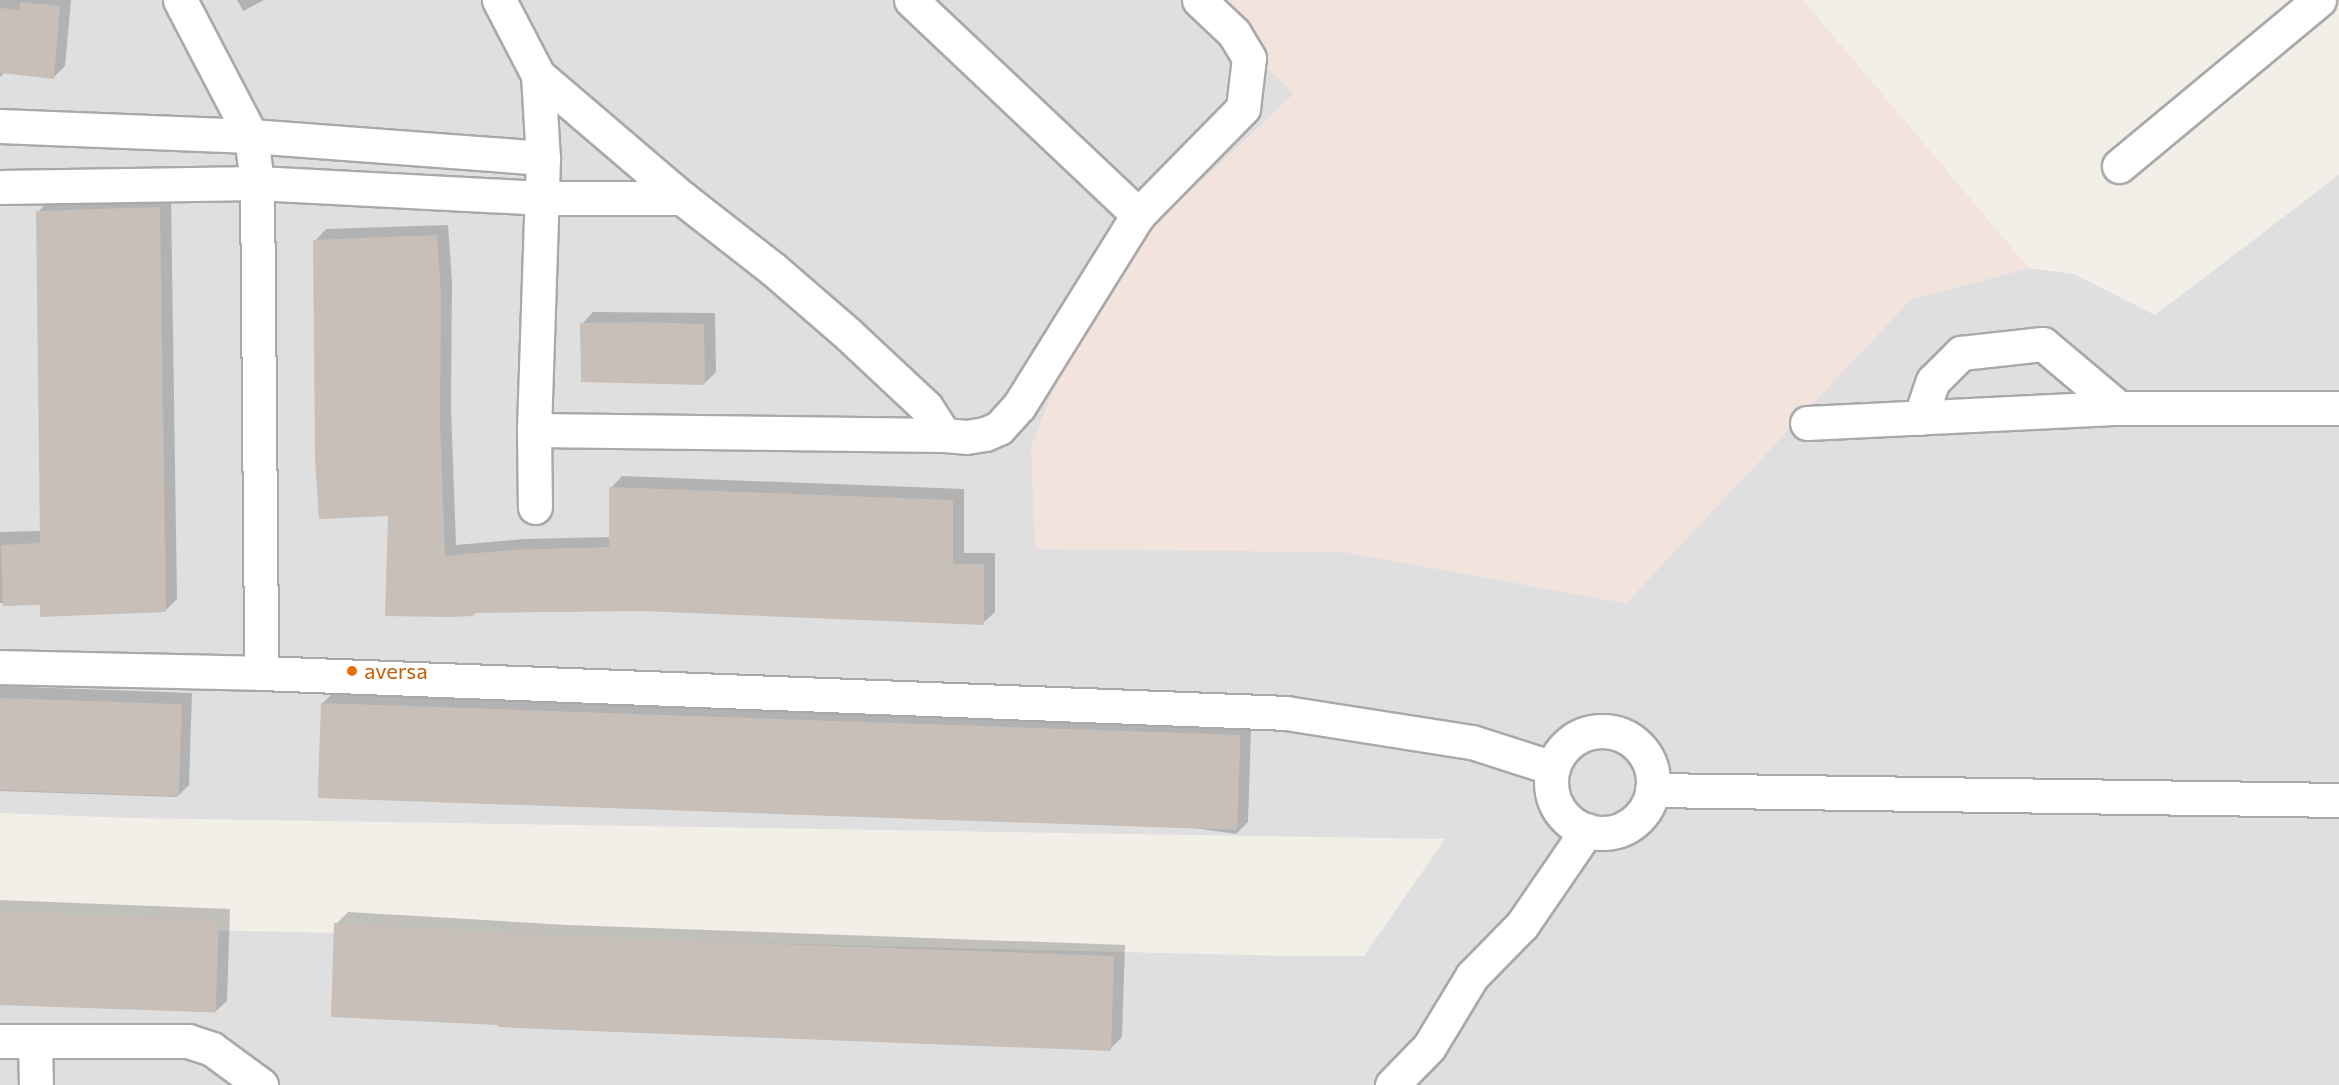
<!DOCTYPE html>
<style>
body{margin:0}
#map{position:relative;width:2339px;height:1085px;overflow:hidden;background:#f2efe9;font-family:Commissioner,sans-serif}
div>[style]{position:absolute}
.residential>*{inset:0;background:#e0dfdf}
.military>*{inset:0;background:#f3e3dd}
.shadow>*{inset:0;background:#0003}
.building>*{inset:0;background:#c7bfb8;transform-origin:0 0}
.roads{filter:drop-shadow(2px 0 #a9a9a9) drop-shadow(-2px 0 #a9a9a9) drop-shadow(0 2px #a9a9a9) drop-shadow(0 -2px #a9a9a9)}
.minor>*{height:33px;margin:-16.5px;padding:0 16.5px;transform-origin:16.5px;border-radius:16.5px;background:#fff}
.minor>.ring{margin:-16.5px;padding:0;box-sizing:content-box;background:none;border:33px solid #fff;border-radius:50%}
.dots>*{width:16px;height:16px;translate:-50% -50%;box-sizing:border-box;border:3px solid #fff;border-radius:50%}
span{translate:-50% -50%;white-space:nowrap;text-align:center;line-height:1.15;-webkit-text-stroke:5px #fff;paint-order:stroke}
.food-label{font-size:22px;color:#c56008}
.left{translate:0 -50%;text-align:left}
</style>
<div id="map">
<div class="residential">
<div style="clip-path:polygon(0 0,1199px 0,1294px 94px,1136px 243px,1036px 549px,1345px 552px,1626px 603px,1911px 299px,2029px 268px,2074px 274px,2155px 315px,2339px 175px,2339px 1085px,0 1085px,0 925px,1291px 956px,1364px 956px,1445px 839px,131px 818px,0 813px)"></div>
</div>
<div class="military">
<div style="clip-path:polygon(1199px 0,1803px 0,2029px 268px,1911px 299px,1626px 603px,1345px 552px,1035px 549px,1031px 448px,1070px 345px,1136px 243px,1294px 94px)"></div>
</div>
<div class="shadow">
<div style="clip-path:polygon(0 0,71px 0,65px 66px,54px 77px,5px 72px,0 77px)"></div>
<div style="clip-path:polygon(237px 0,264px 0,243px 11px)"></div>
<div style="clip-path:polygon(171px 196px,177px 599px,165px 611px,0 603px,0 532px,41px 531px,38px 212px,49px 200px)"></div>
<div style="clip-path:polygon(448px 225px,452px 281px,451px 407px,456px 545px,524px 539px,611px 537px,611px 488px,622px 476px,964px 489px,964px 553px,995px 553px,995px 612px,983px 623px,642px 610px,477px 611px,473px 615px,390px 514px,315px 241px,326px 229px)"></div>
<div style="clip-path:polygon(593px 312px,715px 313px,716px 372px,705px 383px,582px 324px)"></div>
<div style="clip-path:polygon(0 686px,192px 693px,189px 785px,177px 797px,0 791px)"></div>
<div style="clip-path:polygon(334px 692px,1251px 730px,1248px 822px,1236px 834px,322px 704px)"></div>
<div style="clip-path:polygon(0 900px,230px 909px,227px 1001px,215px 1012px,0 1004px)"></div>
<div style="clip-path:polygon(348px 912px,567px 925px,1125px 945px,1122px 1037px,1110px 1049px,336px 924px)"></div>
</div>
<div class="building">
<div style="clip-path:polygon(20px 2px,60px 6px,54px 79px,0 73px,0 8px,19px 10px)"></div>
<div style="clip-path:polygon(160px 207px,166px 612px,40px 617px,40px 605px,3px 606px,1px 545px,40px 543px,36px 211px)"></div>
<div style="clip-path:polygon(437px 235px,441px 294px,440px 420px,445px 556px,511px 550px,609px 547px,609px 487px,953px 500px,953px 564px,984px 564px,984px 625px,642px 611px,473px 613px,474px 616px,450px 617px,385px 616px,388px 516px,319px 519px,315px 460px,313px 240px)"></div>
<div style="clip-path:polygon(641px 322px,704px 324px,705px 385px,581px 382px,580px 323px)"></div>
<div style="left:0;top:698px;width:182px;height:92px;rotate:2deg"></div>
<div style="left:321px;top:703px;width:920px;height:95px;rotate:2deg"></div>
<div style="left:0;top:912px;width:219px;height:93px;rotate:2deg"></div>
<div style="clip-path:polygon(334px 923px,554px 936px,1114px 956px,1111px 1051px,540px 1029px,498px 1027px,498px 1025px,331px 1017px)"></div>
</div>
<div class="roads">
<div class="minor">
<div style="left:180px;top:0;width:153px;rotate:62.4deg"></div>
<div style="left:251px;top:136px;width:47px;rotate:82.7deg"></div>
<div style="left:257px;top:183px;width:490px;rotate:89.5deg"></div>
<div style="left:499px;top:0;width:85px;rotate:62.5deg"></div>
<div style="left:538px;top:75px;width:83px;rotate:86.6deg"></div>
<div style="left:543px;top:158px;width:272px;rotate:91.9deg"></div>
<div style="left:534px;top:430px;width:77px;rotate:89.3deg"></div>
<div style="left:911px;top:0;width:313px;rotate:43.4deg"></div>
<div style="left:1138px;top:215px;width:150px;rotate:-45.5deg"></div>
<div style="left:1243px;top:108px;width:50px;rotate:-83.2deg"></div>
<div style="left:1249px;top:58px;width:29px;rotate:-121deg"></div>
<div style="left:1234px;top:33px;width:48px;rotate:-136.7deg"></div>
<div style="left:538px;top:75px;width:189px;rotate:40.5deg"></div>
<div style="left:682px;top:198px;width:115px;rotate:38deg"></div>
<div style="left:773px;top:269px;width:99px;rotate:40.9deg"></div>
<div style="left:848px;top:334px;width:107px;rotate:43.1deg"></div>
<div style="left:926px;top:407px;width:33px;rotate:57deg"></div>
<div style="left:0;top:126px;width:251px;rotate:2.3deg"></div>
<div style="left:251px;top:136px;width:293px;rotate:4.3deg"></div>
<div style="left:2119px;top:166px;width:260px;rotate:-39.7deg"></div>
<div style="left:0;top:187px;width:257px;rotate:-0.9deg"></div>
<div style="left:257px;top:183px;width:284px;rotate:3deg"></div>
<div style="left:541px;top:198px;width:141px"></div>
<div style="left:1920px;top:418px;width:39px;rotate:-71deg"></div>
<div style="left:1933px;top:381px;width:40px;rotate:-45deg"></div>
<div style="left:1961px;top:353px;width:82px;rotate:-6.3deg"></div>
<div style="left:2043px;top:344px;width:99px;rotate:40.1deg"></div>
<div style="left:1807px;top:423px;width:312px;rotate:-2.8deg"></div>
<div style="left:2119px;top:408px;width:220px"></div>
<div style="left:534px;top:430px;width:410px;rotate:0.7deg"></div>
<div style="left:944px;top:435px;width:22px;rotate:5deg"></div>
<div style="left:966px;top:437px;width:19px;rotate:-9deg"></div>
<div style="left:985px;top:434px;width:15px;rotate:-23deg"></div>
<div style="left:999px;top:428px;width:30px;rotate:-48deg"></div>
<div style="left:1019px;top:406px;width:225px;rotate:-58.1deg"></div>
<div style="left:0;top:667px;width:261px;rotate:1.3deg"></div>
<div style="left:261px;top:673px;width:1026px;rotate:2.23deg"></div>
<div style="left:1286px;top:713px;width:188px;rotate:8.9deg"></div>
<div style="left:1472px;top:742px;width:85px;rotate:17.8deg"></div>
<div class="ring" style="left:1551px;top:731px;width:69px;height:69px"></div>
<div style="left:1652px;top:790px;width:687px;rotate:0.83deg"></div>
<div style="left:0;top:1041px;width:188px"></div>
<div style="left:188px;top:1041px;width:25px;rotate:18deg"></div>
<div style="left:212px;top:1049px;width:61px;rotate:36.3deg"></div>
<div style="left:35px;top:1042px;width:43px;rotate:88.7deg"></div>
<div style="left:1392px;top:1085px;width:53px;rotate:-45.8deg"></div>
<div style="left:1429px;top:1047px;width:83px;rotate:-58.8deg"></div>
<div style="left:1472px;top:976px;width:71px;rotate:-45.6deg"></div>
<div style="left:1522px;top:925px;width:115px;rotate:-55.6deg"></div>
</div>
</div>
<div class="dots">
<div style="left:352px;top:671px;background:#e8710a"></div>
</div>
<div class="food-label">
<span class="left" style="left:364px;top:671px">aversa</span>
</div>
</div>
